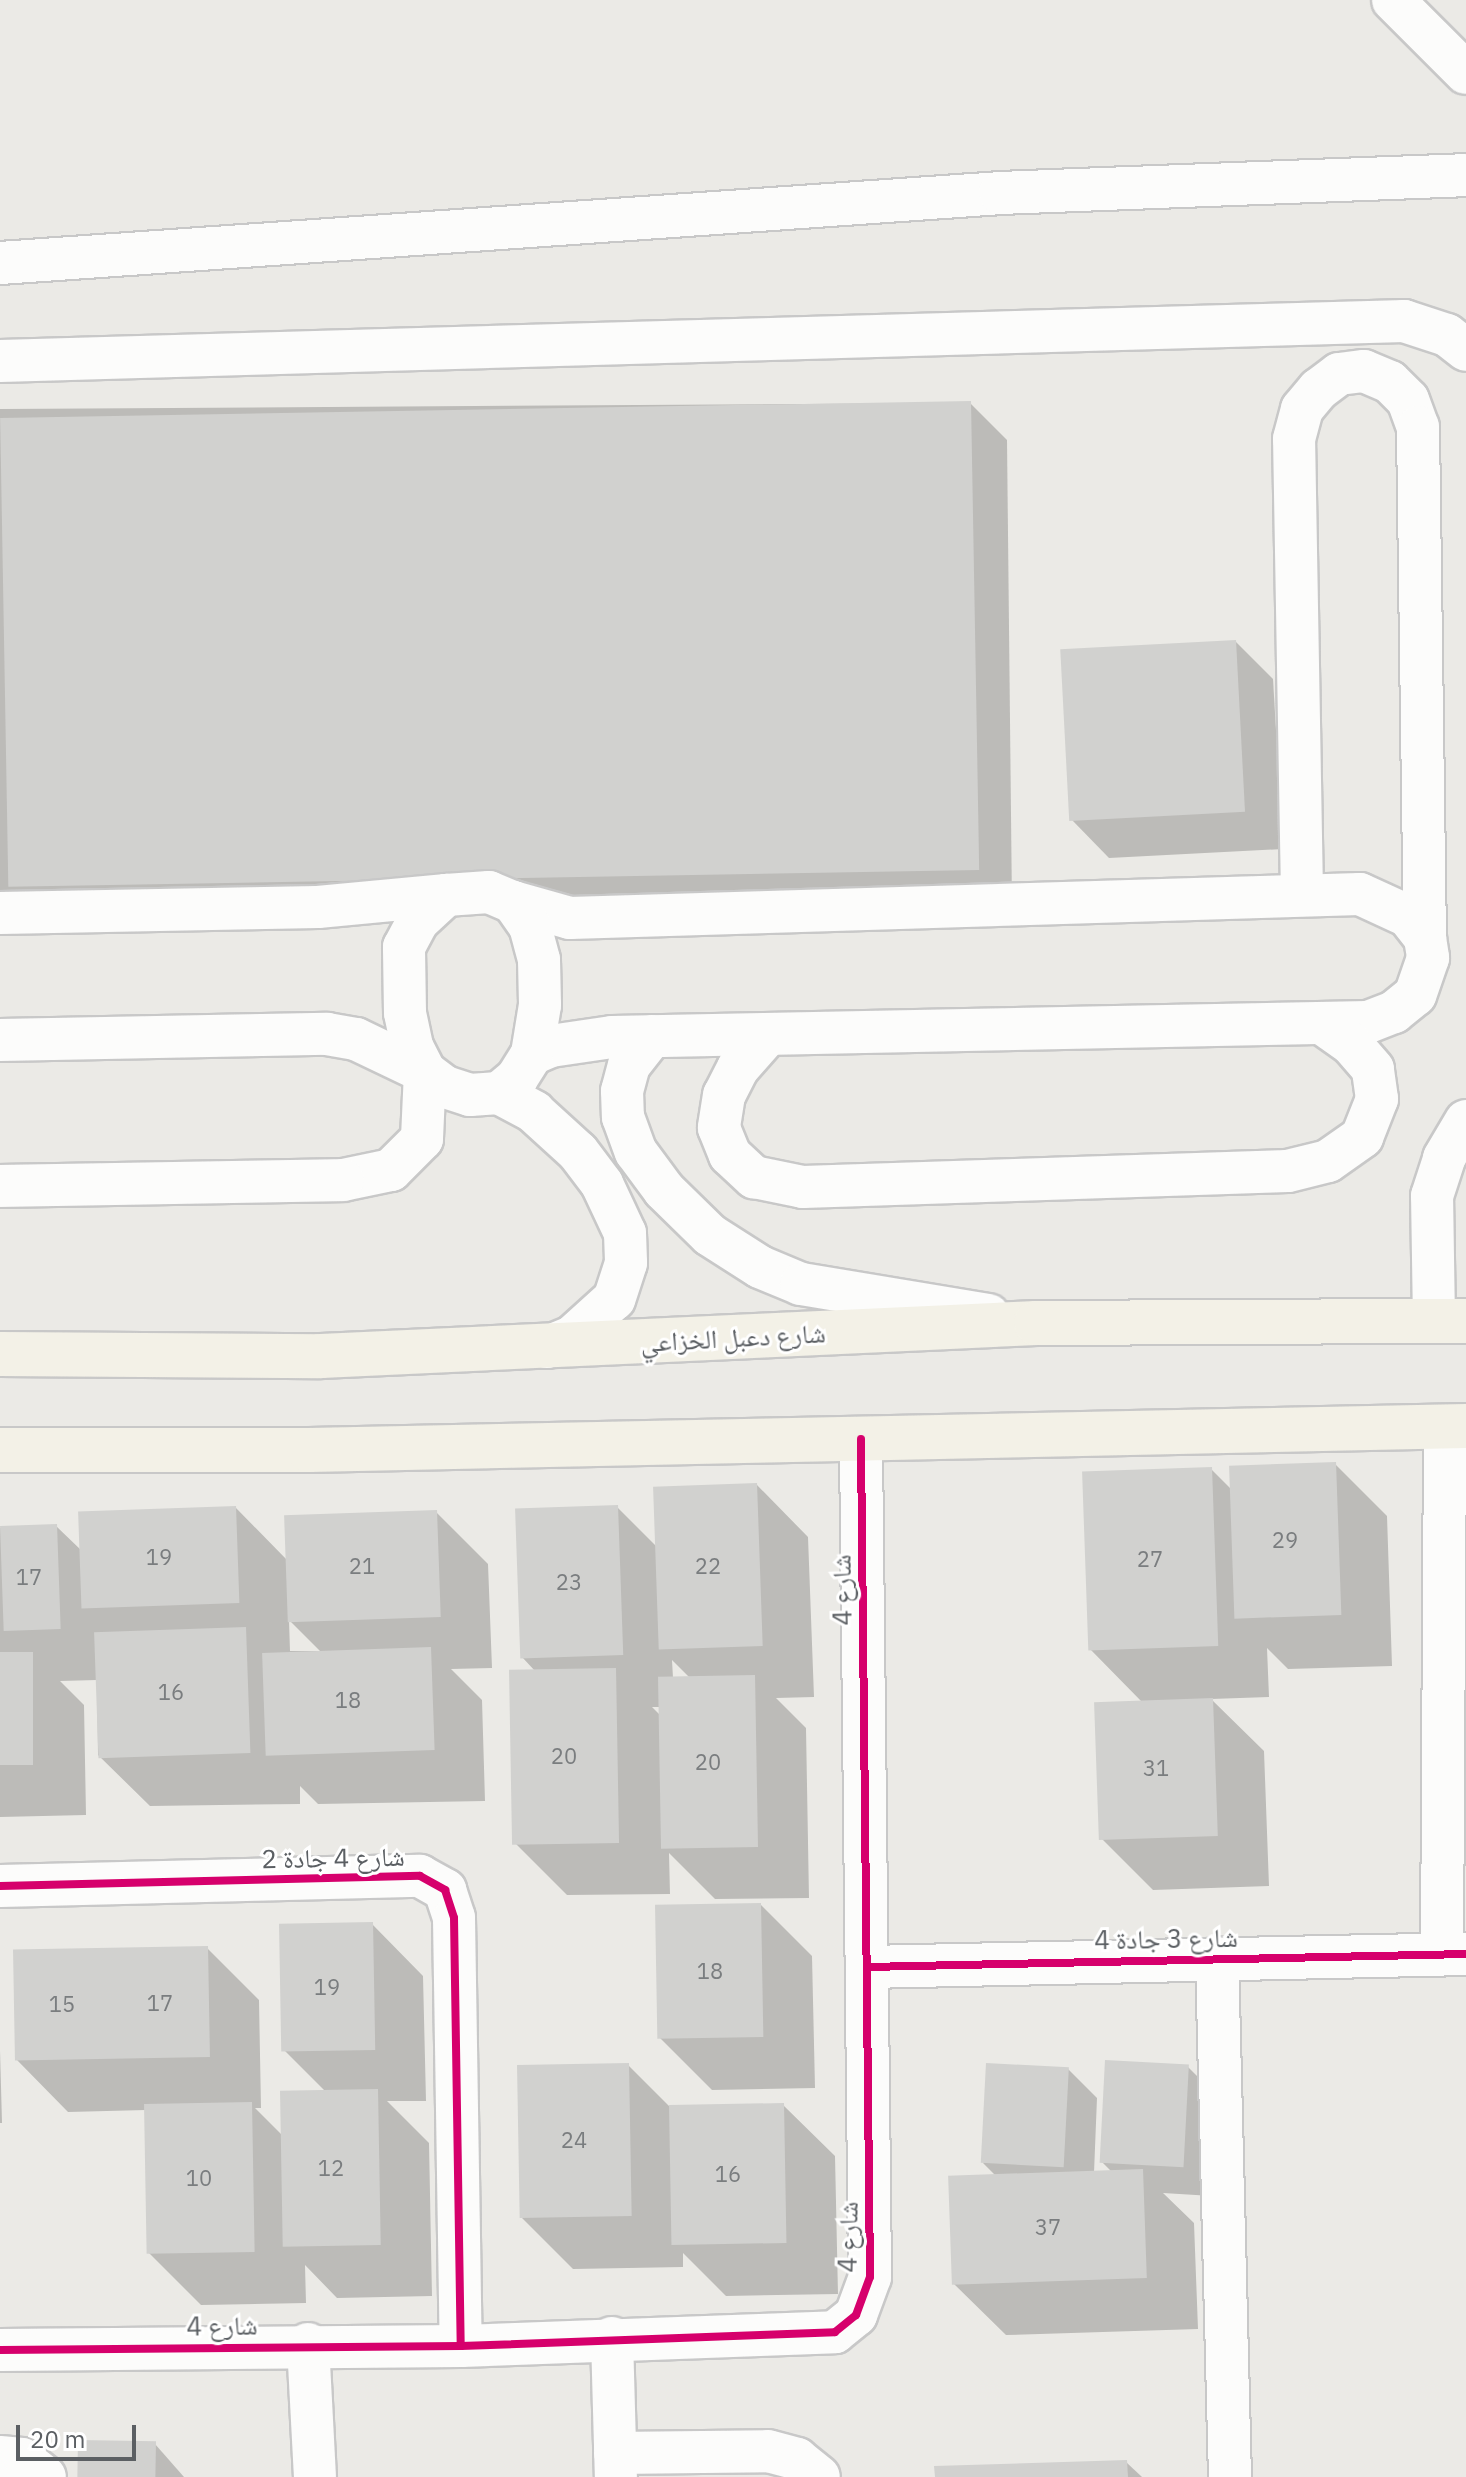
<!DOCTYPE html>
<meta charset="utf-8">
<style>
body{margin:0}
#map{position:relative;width:1466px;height:2477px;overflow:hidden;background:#ebeae6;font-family:"IBM Plex Sans","Noto Naskh Arabic",sans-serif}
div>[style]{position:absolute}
.shadow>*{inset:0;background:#0003}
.building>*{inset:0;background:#d1d1cf;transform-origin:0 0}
.roads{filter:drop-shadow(2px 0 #c8c8c8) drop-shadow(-2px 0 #c8c8c8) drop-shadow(0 2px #c8c8c8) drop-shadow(0 -2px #c8c8c8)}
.minor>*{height:42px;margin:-21px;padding:0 21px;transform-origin:21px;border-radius:21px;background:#fcfcfb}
.major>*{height:44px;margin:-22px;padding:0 22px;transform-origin:22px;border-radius:22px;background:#f3f1e7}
.cycleway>*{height:8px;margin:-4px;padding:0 4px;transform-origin:4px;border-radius:4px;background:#d6006c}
span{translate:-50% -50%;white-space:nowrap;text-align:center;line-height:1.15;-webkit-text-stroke:6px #fff;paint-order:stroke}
.number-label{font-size:22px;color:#7a7d7f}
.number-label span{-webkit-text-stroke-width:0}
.street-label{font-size:26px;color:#5b5f63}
.scale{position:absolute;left:16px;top:2425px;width:120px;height:36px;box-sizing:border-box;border:4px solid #5b5f63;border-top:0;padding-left:10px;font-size:24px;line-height:28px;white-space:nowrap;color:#5b5f63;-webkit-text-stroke:6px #fff;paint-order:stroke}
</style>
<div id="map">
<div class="shadow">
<div style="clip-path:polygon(970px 403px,1007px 440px,1012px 907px,0 913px,0 409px)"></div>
<div style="clip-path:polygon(1236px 642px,1273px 679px,1283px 849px,1109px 858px,1072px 820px)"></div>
<div style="clip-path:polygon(1459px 1436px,1466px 1436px,1466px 1610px,1465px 1609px)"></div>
<div style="clip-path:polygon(1335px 1464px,1387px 1516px,1392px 1666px,1288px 1669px,1267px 1648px,1269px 1697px,1211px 1699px,1264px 1751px,1269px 1886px,1153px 1890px,1101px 1838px,1142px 1702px,1090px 1649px,1211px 1469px,1232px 1490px)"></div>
<div style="clip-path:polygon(evenodd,757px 1485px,808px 1537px,814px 1697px,776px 1698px,806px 1728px,809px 1898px,715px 1899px,669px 1853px,670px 1894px,567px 1895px,515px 1843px,535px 1671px,522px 1657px,617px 1507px,658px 1548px,757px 1485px,672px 1660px,690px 1678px,673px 1678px,672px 1660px,757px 1485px,652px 1707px,660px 1707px,660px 1715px,652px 1707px)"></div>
<div style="clip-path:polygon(evenodd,236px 1508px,287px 1560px,436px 1512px,488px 1564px,492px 1668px,451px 1669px,482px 1700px,485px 1801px,318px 1804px,300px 1786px,300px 1804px,150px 1806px,98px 1755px,97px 1680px,60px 1681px,84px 1705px,86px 1815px,0 1817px,0 1528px,56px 1526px,82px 1551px,236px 1508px,289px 1620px,320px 1651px,290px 1651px,289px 1620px)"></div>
<div style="clip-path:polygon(761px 1905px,812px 1956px,815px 2088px,712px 2090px,660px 2038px)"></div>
<div style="clip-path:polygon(372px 1924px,423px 1976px,426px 2101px,387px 2101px,429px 2143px,432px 2296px,337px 2298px,305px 2265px,306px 2303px,201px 2305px,149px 2253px,146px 2110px,68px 2112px,17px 2060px,207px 1948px,259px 2000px,261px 2108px,255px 2108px,283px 2136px,326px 2092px,284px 2050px)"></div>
<div style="clip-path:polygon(0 2050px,2px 2123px,0 2123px)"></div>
<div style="clip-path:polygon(628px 2065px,670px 2107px,783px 2105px,835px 2156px,838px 2294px,726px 2296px,683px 2253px,683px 2267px,573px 2269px,522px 2218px)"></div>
<div style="clip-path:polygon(1188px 2067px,1217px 2096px,1212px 2196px,1163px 2193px,1194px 2223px,1198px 2329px,1006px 2335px,954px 2284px,996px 2176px,983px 2163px,1068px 2069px,1097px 2098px,1094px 2173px,1112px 2172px,1102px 2162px)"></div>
<div style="clip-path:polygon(155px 2444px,184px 2477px,79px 2477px)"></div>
<div style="clip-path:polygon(1126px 2462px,1142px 2477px,937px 2477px)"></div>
</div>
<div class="building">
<div style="left:971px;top:401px;width:469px;height:971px;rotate:89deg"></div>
<div style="left:1236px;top:640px;width:172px;height:176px;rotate:87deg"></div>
<div style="left:1336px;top:1462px;width:153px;height:107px;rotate:88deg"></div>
<div style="left:1212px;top:1467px;width:179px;height:130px;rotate:88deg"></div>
<div style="left:757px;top:1483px;width:163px;height:104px;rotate:88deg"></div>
<div style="left:618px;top:1505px;width:150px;height:103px;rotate:88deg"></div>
<div style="left:236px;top:1506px;width:97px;height:158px;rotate:88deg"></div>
<div style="left:437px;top:1510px;width:107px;height:153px;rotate:88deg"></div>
<div style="left:57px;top:1524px;width:105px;height:57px;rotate:88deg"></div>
<div style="left:246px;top:1627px;width:126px;height:152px;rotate:88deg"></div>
<div style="left:431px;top:1647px;width:103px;height:169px;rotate:88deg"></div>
<div style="left:0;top:1652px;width:33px;height:113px"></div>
<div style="left:616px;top:1668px;width:175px;height:107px;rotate:89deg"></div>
<div style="left:755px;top:1675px;width:172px;height:97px;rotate:89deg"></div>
<div style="left:1213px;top:1698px;width:138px;height:119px;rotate:88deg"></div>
<div style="left:761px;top:1903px;width:134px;height:106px;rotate:89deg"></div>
<div style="left:373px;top:1922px;width:128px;height:94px;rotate:89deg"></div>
<div style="left:208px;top:1946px;width:111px;height:195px;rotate:89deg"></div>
<div style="left:1105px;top:2060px;width:84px;height:103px;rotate:3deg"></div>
<div style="left:629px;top:2063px;width:153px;height:112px;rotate:89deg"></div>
<div style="left:986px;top:2063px;width:83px;height:100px;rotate:3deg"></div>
<div style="left:378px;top:2089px;width:156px;height:98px;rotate:89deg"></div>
<div style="left:252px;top:2102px;width:150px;height:108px;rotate:89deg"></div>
<div style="left:784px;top:2103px;width:140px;height:115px;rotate:89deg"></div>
<div style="left:1143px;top:2169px;width:109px;height:195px;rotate:88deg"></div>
<div style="left:78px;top:2440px;width:78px;height:37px;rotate:1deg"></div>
<div style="clip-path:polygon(1127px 2460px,1128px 2477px,935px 2477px,934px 2466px)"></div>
</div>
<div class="roads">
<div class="minor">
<div style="left:1393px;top:0;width:103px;rotate:45deg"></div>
<div style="left:0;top:263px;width:1002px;rotate:-4deg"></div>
<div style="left:1000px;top:193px;width:466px;rotate:-2.2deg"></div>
<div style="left:0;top:361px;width:1405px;rotate:-1.63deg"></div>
<div style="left:1404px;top:321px;width:45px;rotate:18deg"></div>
<div style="left:1447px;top:335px;width:24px;rotate:38deg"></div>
<div style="left:1302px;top:894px;width:455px;rotate:-91deg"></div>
<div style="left:1294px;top:439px;width:31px;rotate:-75deg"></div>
<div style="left:1302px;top:409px;width:26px;rotate:-50deg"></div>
<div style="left:1319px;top:389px;width:25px;rotate:-37deg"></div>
<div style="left:1339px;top:374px;width:25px;rotate:-7deg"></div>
<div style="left:1364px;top:371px;width:28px;rotate:23deg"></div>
<div style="left:1390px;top:382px;width:25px;rotate:45deg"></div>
<div style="left:1408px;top:400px;width:29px;rotate:70deg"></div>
<div style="left:1418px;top:427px;width:511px;rotate:89.22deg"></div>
<div style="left:513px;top:902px;width:59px;rotate:15.7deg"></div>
<div style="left:570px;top:918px;width:790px;rotate:-1.74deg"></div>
<div style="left:1360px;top:894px;width:53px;rotate:24.6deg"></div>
<div style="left:1408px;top:916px;width:28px;rotate:52deg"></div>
<div style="left:1425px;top:938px;width:20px;rotate:81deg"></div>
<div style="left:1428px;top:958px;width:39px;rotate:109deg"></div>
<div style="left:1415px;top:995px;width:27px;rotate:141deg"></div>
<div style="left:1394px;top:1012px;width:28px;rotate:159deg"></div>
<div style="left:1368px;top:1022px;width:756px;rotate:178.86deg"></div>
<div style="left:612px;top:1037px;width:62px;rotate:171.6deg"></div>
<div style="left:551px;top:1046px;width:21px;rotate:157deg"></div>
<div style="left:532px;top:1054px;width:28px;rotate:122deg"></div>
<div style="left:517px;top:1078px;width:23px;rotate:140deg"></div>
<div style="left:499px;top:1093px;width:29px;rotate:176deg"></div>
<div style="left:470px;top:1095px;width:26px;rotate:-162deg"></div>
<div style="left:445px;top:1087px;width:25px;rotate:-143deg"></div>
<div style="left:425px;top:1072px;width:29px;rotate:-117deg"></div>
<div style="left:412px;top:1046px;width:34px;rotate:-102deg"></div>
<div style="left:405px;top:1013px;width:66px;rotate:-90.9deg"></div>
<div style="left:404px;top:947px;width:30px;rotate:-62deg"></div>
<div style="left:418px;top:921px;width:38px;rotate:-43deg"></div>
<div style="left:446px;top:895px;width:43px;rotate:-4deg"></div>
<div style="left:489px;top:892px;width:26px;rotate:23deg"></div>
<div style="left:513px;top:902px;width:29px;rotate:55deg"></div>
<div style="left:530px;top:926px;width:35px;rotate:75deg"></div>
<div style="left:539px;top:960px;width:45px;rotate:88.7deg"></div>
<div style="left:540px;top:1005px;width:50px;rotate:99.3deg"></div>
<div style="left:0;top:913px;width:318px;rotate:-1.1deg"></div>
<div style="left:318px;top:907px;width:129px;rotate:-5.4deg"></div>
<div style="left:768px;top:1034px;width:45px;rotate:131.4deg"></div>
<div style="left:738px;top:1068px;width:30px;rotate:117deg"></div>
<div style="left:724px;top:1095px;width:33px;rotate:99deg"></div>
<div style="left:719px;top:1128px;width:29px;rotate:68deg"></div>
<div style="left:730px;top:1155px;width:33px;rotate:43deg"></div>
<div style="left:754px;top:1177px;width:50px;rotate:11.5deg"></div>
<div style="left:803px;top:1187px;width:485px;rotate:-1.9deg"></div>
<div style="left:1288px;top:1171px;width:41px;rotate:-14deg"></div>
<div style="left:1328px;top:1161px;width:42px;rotate:-35.2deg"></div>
<div style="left:1362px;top:1137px;width:41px;rotate:-68.5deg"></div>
<div style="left:1377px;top:1099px;width:30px;rotate:-98deg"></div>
<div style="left:1373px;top:1069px;width:35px;rotate:-131deg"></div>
<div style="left:1350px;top:1043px;width:32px;rotate:-145deg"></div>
<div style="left:652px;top:1036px;width:37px;rotate:128deg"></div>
<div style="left:629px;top:1065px;width:27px;rotate:105deg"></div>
<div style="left:622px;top:1091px;width:26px;rotate:88deg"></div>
<div style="left:623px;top:1117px;width:37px;rotate:70deg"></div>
<div style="left:636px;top:1152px;width:47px;rotate:53.6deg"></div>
<div style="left:664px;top:1190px;width:64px;rotate:44.4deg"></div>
<div style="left:710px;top:1235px;width:59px;rotate:32.6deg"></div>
<div style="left:760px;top:1267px;width:44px;rotate:22.5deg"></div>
<div style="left:801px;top:1284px;width:190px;rotate:9.4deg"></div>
<div style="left:0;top:1040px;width:327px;rotate:-1.1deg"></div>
<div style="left:327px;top:1034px;width:29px;rotate:10deg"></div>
<div style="left:356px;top:1039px;width:76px;rotate:25.6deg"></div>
<div style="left:425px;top:1072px;width:67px;rotate:92.6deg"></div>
<div style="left:422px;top:1139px;width:44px;rotate:135deg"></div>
<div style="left:391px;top:1170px;width:49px;rotate:168.2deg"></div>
<div style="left:343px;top:1180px;width:343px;rotate:179deg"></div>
<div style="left:499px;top:1093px;width:40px;rotate:28deg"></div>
<div style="left:534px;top:1112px;width:59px;rotate:42.3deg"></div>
<div style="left:578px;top:1152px;width:40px;rotate:53deg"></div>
<div style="left:602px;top:1184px;width:54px;rotate:64.9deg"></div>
<div style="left:625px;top:1233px;width:30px;rotate:88deg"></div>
<div style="left:626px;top:1263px;width:38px;rotate:108deg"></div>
<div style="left:614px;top:1299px;width:57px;rotate:137.9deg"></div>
<div style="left:572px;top:1337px;width:27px;rotate:158deg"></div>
<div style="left:1434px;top:1321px;width:125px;rotate:-90.9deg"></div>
<div style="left:1432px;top:1196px;width:40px;rotate:-72deg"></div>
<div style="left:1444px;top:1158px;width:43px;rotate:-59.3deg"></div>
<div style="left:0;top:1886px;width:420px;rotate:-1.4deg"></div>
<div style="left:420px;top:1876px;width:29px;rotate:29deg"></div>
<div style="left:445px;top:1890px;width:29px;rotate:72deg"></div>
<div style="left:454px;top:1918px;width:428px;rotate:89.1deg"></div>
<div style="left:1442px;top:1953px;width:527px;rotate:-89.67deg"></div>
<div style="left:1217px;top:1958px;width:519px;rotate:88.57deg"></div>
<div style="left:867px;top:1967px;width:599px;rotate:-1.24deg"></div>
<div style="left:612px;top:2338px;width:139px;rotate:88.4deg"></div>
<div style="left:308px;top:2344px;width:133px;rotate:87deg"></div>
<div style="left:0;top:2350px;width:461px;rotate:-0.5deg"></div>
<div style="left:461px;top:2346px;width:374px;rotate:-2.1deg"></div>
<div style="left:835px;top:2332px;width:27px;rotate:-39deg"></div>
<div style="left:856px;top:2315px;width:40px;rotate:-69.8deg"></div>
<div style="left:870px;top:2277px;width:838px;rotate:-90.62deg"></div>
<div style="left:615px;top:2453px;width:153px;rotate:-0.7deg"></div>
<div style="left:768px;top:2451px;width:30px;rotate:15deg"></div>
<div style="left:797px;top:2459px;width:28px;rotate:39deg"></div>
<div style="left:0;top:2457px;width:22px;rotate:5deg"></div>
<div style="left:22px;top:2459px;width:29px;rotate:38deg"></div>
</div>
<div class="major">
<div style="left:0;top:1354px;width:321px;rotate:0.4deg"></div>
<div style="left:321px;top:1356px;width:716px;rotate:-2.64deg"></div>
<div style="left:1036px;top:1323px;width:430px;rotate:-0.3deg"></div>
<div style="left:0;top:1450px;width:309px"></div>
<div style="left:309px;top:1450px;width:1157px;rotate:-1.19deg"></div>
</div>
</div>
<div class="cycleway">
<div style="left:0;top:1886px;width:420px;rotate:-1.4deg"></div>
<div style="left:420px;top:1876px;width:29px;rotate:29deg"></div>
<div style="left:445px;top:1890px;width:29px;rotate:72deg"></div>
<div style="left:454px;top:1918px;width:428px;rotate:89.1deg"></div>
<div style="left:867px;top:1967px;width:599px;rotate:-1.24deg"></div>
<div style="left:0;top:2350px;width:461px;rotate:-0.5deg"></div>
<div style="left:461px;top:2346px;width:374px;rotate:-2.1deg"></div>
<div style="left:835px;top:2332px;width:27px;rotate:-39deg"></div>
<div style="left:856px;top:2315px;width:40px;rotate:-69.8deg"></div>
<div style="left:870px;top:2277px;width:838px;rotate:-90.62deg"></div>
</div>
<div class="number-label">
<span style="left:1285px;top:1540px">29</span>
<span style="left:159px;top:1557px">19</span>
<span style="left:1150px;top:1559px">27</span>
<span style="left:362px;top:1566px">21</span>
<span style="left:708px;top:1566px">22</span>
<span style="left:29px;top:1577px">17</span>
<span style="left:569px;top:1582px">23</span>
<span style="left:171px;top:1692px">16</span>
<span style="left:348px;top:1700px">18</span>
<span style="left:564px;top:1756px">20</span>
<span style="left:708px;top:1762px">20</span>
<span style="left:1156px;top:1768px">31</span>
<span style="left:710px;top:1971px">18</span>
<span style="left:327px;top:1987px">19</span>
<span style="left:160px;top:2003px">17</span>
<span style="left:62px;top:2004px">15</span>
<span style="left:574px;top:2140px">24</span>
<span style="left:331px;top:2168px">12</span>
<span style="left:728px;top:2174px">16</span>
<span style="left:199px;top:2178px">10</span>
<span style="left:1048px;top:2227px">37</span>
</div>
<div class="street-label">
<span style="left:733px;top:1338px;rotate:-3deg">شارع دعبل الخزاعي</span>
<span style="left:842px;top:1590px;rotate:-91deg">شارع 4</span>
<span style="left:333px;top:1858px;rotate:-1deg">شارع 4 جادة 2</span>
<span style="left:1166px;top:1939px;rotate:-1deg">شارع 3 جادة 4</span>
<span style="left:848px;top:2237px;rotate:-89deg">شارع 4</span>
<span style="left:222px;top:2326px;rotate:-1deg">شارع 4</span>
</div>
<div class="scale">20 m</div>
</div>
